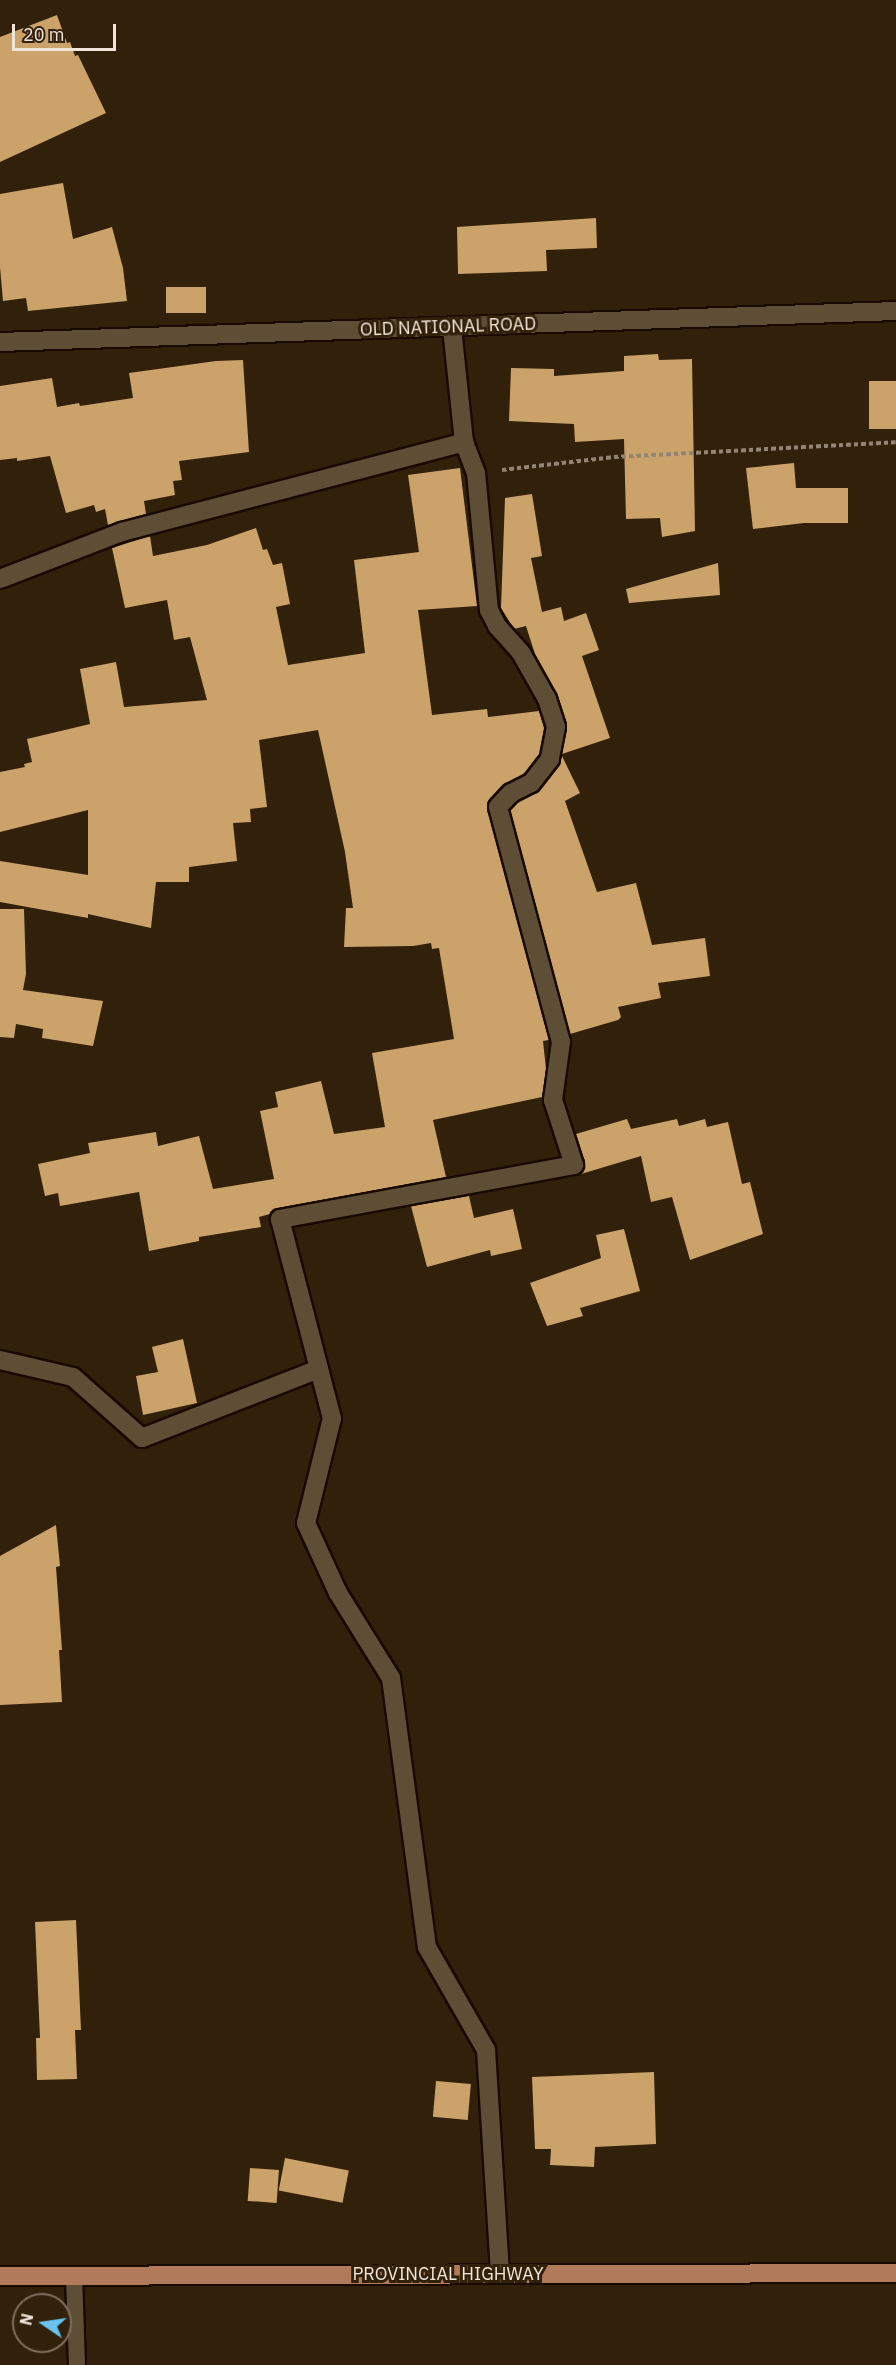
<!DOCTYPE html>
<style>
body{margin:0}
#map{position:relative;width:896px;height:2365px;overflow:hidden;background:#31210a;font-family:"IBM Plex Sans",sans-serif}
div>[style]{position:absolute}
.building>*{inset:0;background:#cba26a;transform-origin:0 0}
.path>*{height:4px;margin-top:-2px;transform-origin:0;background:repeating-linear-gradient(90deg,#938574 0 4.5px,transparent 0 7.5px)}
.roads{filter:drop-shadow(2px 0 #180a00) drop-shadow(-2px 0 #180a00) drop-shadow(0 2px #180a00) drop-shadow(0 -2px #180a00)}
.lane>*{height:16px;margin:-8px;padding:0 8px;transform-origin:8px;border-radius:8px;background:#5f4e36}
.street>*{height:18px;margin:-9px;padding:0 9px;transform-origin:9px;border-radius:9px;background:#5f4e36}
.secondary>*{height:18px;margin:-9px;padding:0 9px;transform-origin:9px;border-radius:9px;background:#5f4e36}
.primary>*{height:18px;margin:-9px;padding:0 9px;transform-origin:9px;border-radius:9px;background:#b17a5b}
span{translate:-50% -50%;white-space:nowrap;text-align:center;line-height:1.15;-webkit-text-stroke:6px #31210a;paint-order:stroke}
.street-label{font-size:18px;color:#f0e5d8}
.north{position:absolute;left:12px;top:2293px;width:60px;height:60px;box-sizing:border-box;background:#31210a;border:2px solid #7d6f5c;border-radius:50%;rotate:283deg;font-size:16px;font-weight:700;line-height:24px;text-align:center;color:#f0e5d8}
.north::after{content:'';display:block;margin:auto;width:21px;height:27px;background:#69c4f1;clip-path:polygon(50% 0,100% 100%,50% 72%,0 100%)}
.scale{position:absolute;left:12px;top:24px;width:104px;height:27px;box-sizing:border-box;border:3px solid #f0e5d8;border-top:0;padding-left:8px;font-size:18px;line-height:21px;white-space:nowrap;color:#f0e5d8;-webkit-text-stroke:4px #31210a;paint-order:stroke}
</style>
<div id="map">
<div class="building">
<div style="clip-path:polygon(57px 15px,67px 43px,70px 42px,75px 56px,78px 55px,106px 113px,0 162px,0 37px)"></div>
<div style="clip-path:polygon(63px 183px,73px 239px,112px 227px,123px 268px,127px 301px,28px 311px,26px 298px,3px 301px,0 267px,0 194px)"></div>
<div style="clip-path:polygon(596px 218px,597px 248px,546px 250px,547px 271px,458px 274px,457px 227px)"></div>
<div style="left:166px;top:287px;width:40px;height:26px"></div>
<div style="clip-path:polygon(658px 354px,659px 360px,692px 359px,695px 531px,662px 537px,660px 518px,626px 519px,624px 439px,575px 442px,574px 424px,509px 421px,511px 368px,554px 369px,554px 376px,624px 371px,624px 356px)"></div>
<div style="clip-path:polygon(243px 360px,249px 452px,179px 461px,182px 480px,173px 481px,175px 495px,144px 501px,146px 514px,108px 525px,105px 509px,96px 512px,94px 505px,66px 513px,50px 456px,17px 461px,17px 458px,0 460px,0 386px,52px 378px,57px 407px,79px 403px,80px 406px,133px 398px,129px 373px,216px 361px)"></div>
<div style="left:869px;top:381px;width:27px;height:48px"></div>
<div style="clip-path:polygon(794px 463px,796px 488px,848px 488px,848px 523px,804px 523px,753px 529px,746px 468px)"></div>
<div style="clip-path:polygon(460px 468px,477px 606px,418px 610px,432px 715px,487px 709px,488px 717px,539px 711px,544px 728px,539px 754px,524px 774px,503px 785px,487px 805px,549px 1040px,543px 1041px,546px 1069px,542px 1097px,433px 1120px,446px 1177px,278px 1208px,270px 1214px,259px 1217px,261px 1227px,199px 1237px,199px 1241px,149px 1251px,139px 1192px,60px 1206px,58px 1193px,45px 1196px,38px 1164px,90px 1153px,88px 1143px,156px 1132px,158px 1146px,199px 1136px,213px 1189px,274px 1179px,260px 1111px,278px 1107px,275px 1092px,321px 1081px,334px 1134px,385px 1127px,372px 1053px,454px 1039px,439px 948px,432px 949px,431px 943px,413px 946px,344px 947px,346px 908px,353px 908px,345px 852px,318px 730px,259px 740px,267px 807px,250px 809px,251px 822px,233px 823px,237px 861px,189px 867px,189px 882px,156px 882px,151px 928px,88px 914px,88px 918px,0 902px,0 861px,88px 875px,88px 810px,0 832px,0 772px,25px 767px,24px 764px,32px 762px,27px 739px,90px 724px,80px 669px,116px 662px,124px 707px,207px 700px,190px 637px,174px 640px,167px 600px,125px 608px,112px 548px,150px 536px,153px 556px,207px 545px,256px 528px,263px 550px,267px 549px,273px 565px,282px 563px,290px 604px,276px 607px,288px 665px,365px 653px,354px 560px,419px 552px,408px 475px)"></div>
<div style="clip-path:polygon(532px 494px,542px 556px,531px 558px,542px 612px,561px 607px,564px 621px,586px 613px,599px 650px,582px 656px,610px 738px,562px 754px,567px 724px,558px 696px,535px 654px,526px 626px,514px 629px,501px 608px,505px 498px)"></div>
<div style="clip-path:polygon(718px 563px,720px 595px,629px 603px,626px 589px)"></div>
<div style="clip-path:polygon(562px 756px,580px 793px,565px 801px,597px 892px,636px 883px,652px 945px,705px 938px,710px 976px,658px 983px,661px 998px,618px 1007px,621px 1017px,618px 1020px,570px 1034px,510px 810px,518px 802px,540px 790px,559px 766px)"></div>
<div style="clip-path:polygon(0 909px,24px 909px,26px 974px,23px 990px,103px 1001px,93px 1046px,42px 1038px,43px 1029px,16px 1024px,14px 1038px,0 1037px)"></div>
<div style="clip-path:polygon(627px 1119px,631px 1129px,677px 1119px,679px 1126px,705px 1119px,707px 1127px,728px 1122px,742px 1184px,750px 1182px,763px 1234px,690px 1260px,672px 1197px,651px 1202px,641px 1156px,581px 1174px,585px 1162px,576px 1134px)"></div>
<div style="clip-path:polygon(469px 1196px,474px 1218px,513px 1209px,522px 1249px,491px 1256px,490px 1250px,427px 1267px,411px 1206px)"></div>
<div style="clip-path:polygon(624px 1229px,640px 1291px,580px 1308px,583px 1316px,547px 1326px,530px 1283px,601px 1258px,596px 1235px)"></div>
<div style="clip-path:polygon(183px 1339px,197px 1403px,143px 1415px,136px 1376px,158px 1372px,152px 1347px)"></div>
<div style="clip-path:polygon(56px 1525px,60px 1566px,56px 1567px,62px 1650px,59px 1650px,62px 1702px,0 1705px,0 1556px)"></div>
<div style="clip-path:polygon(76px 1920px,81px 2030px,75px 2030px,77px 2079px,37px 2080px,36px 2038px,40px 2038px,35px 1922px)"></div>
<div style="clip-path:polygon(654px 2072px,656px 2144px,595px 2147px,594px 2167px,550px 2165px,551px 2149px,535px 2149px,532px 2077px)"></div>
<div style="left:436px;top:2081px;width:35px;height:36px;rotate:5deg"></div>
<div style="left:285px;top:2158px;width:65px;height:33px;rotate:11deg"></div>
<div style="left:250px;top:2168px;width:29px;height:33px;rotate:4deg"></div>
</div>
<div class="path">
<div style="left:502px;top:470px;width:113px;rotate:-6.6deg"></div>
<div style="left:614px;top:457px;width:282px;rotate:-3deg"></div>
</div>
<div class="roads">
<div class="lane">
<div style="left:74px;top:2275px;width:90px;rotate:88.1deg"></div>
</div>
<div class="street">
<div style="left:452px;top:328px;width:115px;rotate:84deg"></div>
<div style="left:464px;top:442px;width:33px;rotate:69deg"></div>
<div style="left:476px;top:473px;width:138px;rotate:84.6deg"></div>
<div style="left:489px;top:610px;width:18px;rotate:63deg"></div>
<div style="left:497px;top:626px;width:36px;rotate:48deg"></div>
<div style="left:521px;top:653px;width:53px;rotate:60.5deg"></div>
<div style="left:547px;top:699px;width:29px;rotate:72deg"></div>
<div style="left:556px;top:727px;width:33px;rotate:101deg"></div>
<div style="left:550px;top:759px;width:31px;rotate:128deg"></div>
<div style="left:531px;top:783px;width:22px;rotate:153deg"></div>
<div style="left:511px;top:793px;width:19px;rotate:133deg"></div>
<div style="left:498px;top:807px;width:243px;rotate:75deg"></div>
<div style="left:561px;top:1042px;width:59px;rotate:97.9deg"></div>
<div style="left:553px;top:1100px;width:68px;rotate:72.1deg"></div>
<div style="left:574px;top:1165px;width:299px;rotate:169.6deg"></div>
<div style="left:280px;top:1219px;width:206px;rotate:75.4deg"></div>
<div style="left:332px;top:1418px;width:108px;rotate:103.9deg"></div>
<div style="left:306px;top:1523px;width:77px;rotate:65.4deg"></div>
<div style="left:338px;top:1593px;width:100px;rotate:58.1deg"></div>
<div style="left:391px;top:1678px;width:271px;rotate:82.4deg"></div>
<div style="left:427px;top:1947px;width:119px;rotate:60.2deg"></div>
<div style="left:486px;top:2050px;width:224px;rotate:86.4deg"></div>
<div style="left:0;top:579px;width:131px;rotate:-21.1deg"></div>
<div style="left:122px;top:532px;width:354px;rotate:-14.7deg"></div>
<div style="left:0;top:1360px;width:75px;rotate:13.1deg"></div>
<div style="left:73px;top:1377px;width:92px;rotate:41.5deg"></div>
<div style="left:142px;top:1438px;width:190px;rotate:-21.3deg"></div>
</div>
<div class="secondary">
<div style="left:0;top:342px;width:897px;rotate:-1.98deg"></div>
</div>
<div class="primary">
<div style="left:0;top:2276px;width:896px;rotate:-0.19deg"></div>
</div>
</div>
<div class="street-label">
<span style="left:448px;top:327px;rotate:-2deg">OLD NATIONAL ROAD</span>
<span style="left:448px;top:2274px">PROVINCIAL HIGHWAY</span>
</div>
<div class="north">N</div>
<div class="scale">20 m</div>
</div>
